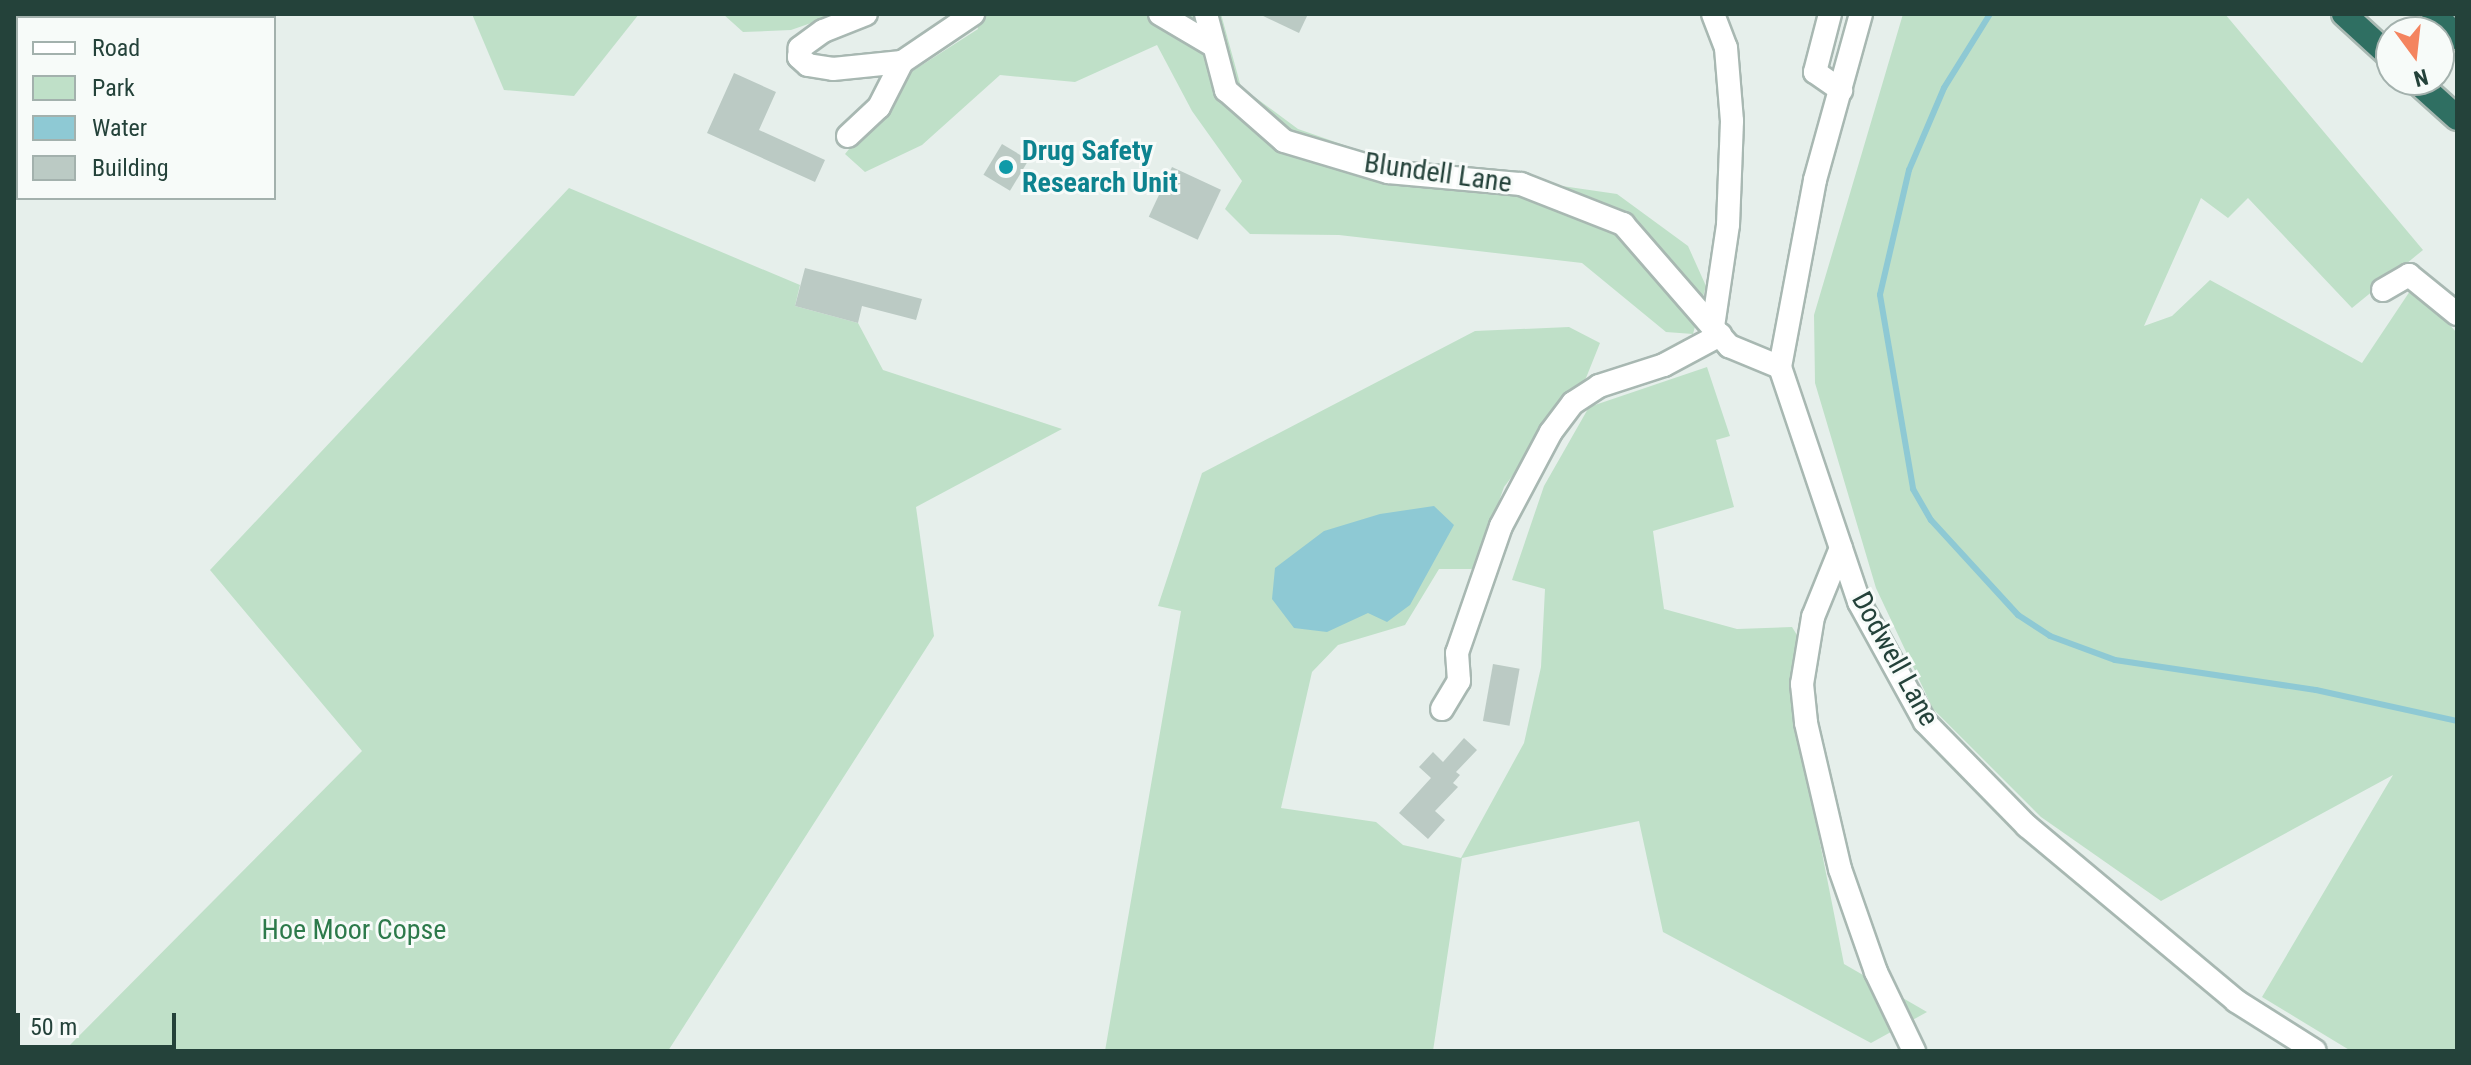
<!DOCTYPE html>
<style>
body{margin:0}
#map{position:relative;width:2471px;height:1065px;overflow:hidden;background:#e6efeb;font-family:"Roboto Condensed",sans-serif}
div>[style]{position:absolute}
.green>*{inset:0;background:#bfe0c8}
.water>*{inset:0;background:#8ec9d4}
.stream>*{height:6px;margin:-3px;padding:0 3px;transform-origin:3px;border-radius:3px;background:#8ec9d4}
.building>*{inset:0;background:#bbcac4;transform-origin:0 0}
.roads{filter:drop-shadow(2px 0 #a8b8b2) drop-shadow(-2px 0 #a8b8b2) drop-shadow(0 2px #a8b8b2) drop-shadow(0 -2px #a8b8b2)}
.minor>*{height:22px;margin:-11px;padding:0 11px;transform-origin:11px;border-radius:11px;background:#fff}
.highway>*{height:24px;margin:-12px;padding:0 12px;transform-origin:12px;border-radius:12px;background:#2f6f62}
.dots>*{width:22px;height:22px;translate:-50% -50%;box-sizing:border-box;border:4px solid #f7fbf9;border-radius:50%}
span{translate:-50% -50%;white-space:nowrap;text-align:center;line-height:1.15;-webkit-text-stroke:6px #f7fbf9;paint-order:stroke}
.culture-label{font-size:28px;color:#0d838f;font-weight:700}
.left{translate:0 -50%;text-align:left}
.street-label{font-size:28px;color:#24423a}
.park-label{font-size:28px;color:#2d7a4b}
.frame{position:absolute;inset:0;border:16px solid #24423a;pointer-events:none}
.legend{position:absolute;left:16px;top:16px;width:260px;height:184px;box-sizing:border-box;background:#f7fbf9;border:2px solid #a3b1ad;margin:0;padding:10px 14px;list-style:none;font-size:24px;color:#24423a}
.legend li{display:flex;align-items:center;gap:16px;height:40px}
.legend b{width:40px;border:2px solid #a3b1ad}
.north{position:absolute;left:2375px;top:16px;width:80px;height:80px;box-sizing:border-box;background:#f7fbf9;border:2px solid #a3b1ad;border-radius:50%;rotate:165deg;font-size:22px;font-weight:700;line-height:32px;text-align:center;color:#24423a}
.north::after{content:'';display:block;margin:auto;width:28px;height:36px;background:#f4845f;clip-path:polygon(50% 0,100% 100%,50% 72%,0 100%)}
.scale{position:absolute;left:16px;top:1013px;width:160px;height:36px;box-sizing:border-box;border:4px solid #24423a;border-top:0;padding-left:10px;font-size:24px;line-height:28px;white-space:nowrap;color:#24423a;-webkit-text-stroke:6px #f7fbf9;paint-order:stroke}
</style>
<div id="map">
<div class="green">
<div style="clip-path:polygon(472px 14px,639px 14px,574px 96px,504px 90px)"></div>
<div style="clip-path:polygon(723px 14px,837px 14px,791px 30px,743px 32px)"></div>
<div style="clip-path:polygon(974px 14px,1221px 14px,1241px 87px,1298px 129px,1390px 161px,1617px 194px,1688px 246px,1706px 286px,1693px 334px,1666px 332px,1582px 263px,1339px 235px,1250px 234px,1225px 209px,1242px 181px,1192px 111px,1157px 45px,1075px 82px,1000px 75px,922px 145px,865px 172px,845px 154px,911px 72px,978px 29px)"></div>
<div style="clip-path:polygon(1903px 14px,2225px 14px,2423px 250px,2352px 308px,2248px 198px,2228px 218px,2201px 198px,2144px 326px,2172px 316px,2210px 280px,2362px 363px,2414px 285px,2457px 333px,2457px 1051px,2351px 1051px,2262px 997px,2393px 775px,2161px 901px,2041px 817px,1933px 709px,1876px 588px,1815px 383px,1814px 315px)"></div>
<div style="clip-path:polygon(569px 188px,800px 285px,795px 306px,858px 323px,883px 370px,1062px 429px,916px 507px,934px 636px,668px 1051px,64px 1051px,362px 751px,210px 570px)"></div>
<div style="clip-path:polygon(1569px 327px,1600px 343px,1586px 378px,1504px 487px,1475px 569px,1439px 569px,1405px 625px,1338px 645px,1312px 672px,1281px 808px,1376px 822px,1403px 845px,1461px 858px,1524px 743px,1541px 667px,1545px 589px,1512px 580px,1544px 486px,1589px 407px,1707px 367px,1730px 436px,1716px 440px,1734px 507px,1653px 531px,1664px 609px,1737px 629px,1792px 627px,1802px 643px,1802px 752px,1844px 964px,1927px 1012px,1871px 1043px,1663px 932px,1639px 821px,1462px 858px,1433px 1051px,1105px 1051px,1181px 611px,1158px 606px,1202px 473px,1475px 331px)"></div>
</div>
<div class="water">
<div style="clip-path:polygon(1434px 506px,1454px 525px,1410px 605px,1387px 622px,1368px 613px,1327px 632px,1294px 628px,1272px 599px,1275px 568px,1324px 531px,1380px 514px)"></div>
</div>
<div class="stream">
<div style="left:1990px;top:14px;width:87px;rotate:121.9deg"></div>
<div style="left:1944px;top:88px;width:89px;rotate:113.1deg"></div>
<div style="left:1909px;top:170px;width:128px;rotate:103.1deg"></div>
<div style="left:1880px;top:295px;width:197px;rotate:80.3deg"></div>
<div style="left:1913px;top:489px;width:36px;rotate:60deg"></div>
<div style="left:1931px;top:520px;width:129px;rotate:47.5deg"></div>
<div style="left:2018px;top:615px;width:38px;rotate:33deg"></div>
<div style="left:2050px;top:636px;width:69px;rotate:20.3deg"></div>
<div style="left:2115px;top:660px;width:203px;rotate:8.5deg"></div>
<div style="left:2316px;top:690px;width:144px;rotate:12.4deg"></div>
</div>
<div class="building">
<div style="clip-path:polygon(1259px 14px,1308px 14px,1299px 33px)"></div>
<div style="clip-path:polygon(734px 73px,776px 92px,759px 130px,825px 160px,815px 182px,707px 133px)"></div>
<div style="left:1002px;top:144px;width:31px;height:36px;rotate:31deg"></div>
<div style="left:1172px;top:167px;width:54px;height:55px;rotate:25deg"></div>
<div style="clip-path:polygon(805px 268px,922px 299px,916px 320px,862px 306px,858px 323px,795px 306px)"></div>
<div style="left:1493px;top:664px;width:27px;height:58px;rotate:10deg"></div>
<div style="clip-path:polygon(1464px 738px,1477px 750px,1456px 772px,1460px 775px,1453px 783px,1458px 787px,1435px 811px,1445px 820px,1428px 839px,1399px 813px,1431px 778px,1419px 767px,1433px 752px,1443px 762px)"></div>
</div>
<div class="roads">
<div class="minor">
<div style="left:866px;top:14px;width:46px;rotate:158.4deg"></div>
<div style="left:823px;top:31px;width:29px;rotate:144deg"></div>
<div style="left:800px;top:48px;width:9px;rotate:96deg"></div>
<div style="left:799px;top:57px;width:12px;rotate:42deg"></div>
<div style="left:808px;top:65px;width:25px;rotate:9deg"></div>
<div style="left:833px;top:69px;width:69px;rotate:-5.8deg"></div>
<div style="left:902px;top:62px;width:86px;rotate:-34.1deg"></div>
<div style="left:1160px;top:14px;width:63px;rotate:30.7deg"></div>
<div style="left:1206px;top:14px;width:79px;rotate:75.3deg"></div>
<div style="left:1226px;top:90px;width:77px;rotate:41.3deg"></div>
<div style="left:1284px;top:141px;width:109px;rotate:16.6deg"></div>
<div style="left:1388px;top:172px;width:134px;rotate:5.2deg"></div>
<div style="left:1521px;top:184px;width:110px;rotate:21.4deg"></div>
<div style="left:1623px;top:224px;width:162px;rotate:49deg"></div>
<div style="left:1729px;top:346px;width:55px;rotate:22.4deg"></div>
<div style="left:1713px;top:14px;width:36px;rotate:69deg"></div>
<div style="left:1726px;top:48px;width:73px;rotate:85.3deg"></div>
<div style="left:1732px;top:121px;width:104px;rotate:92.2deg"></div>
<div style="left:1728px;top:225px;width:103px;rotate:98.4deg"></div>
<div style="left:1830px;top:14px;width:60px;rotate:104.5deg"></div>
<div style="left:1815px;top:72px;width:32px;rotate:35deg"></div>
<div style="left:1861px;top:14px;width:172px;rotate:105.5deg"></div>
<div style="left:1815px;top:180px;width:190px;rotate:100.6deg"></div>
<div style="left:1780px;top:367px;width:248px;rotate:71.4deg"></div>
<div style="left:1859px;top:602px;width:137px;rotate:61.2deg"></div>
<div style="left:1925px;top:722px;width:146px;rotate:45.6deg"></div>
<div style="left:2027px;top:826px;width:273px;rotate:39.9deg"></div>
<div style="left:2236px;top:1001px;width:93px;rotate:32.3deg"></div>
<div style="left:848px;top:136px;width:42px;rotate:-43.1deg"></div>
<div style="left:879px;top:107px;width:51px;rotate:-62.9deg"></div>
<div style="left:2383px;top:290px;width:30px;rotate:-30deg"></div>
<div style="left:2409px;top:275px;width:62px;rotate:39.1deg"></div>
<div style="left:1841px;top:548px;width:74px;rotate:112.1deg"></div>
<div style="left:1813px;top:617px;width:68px;rotate:99.3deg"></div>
<div style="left:1802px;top:684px;width:39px;rotate:84deg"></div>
<div style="left:1806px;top:723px;width:150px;rotate:76.9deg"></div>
<div style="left:1840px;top:869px;width:109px;rotate:70.7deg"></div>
<div style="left:1876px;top:972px;width:88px;rotate:64.3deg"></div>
<div style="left:1442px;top:709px;width:33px;rotate:-59deg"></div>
<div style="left:1459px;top:681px;width:28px;rotate:-94deg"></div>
<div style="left:1457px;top:653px;width:134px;rotate:-70.9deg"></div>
<div style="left:1501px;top:526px;width:106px;rotate:-62deg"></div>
<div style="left:1551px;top:432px;width:36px;rotate:-53deg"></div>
<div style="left:1573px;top:403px;width:31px;rotate:-33deg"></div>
<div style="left:1599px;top:386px;width:68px;rotate:-17.9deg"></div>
<div style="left:1664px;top:365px;width:64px;rotate:-28.2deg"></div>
</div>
<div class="highway">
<div style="left:2344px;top:14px;width:64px;rotate:42.5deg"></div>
<div style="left:2434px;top:14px;width:33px;rotate:45deg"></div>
<div style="left:2415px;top:80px;width:57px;rotate:42.1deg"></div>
</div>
</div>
<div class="dots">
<div style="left:1006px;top:167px;background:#0f9aa8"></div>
</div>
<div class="culture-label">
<span class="left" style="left:1022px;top:167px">Drug Safety<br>Research Unit</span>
</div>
<div class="street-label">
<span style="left:1438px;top:173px;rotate:8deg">Blundell Lane</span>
<span style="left:1895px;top:659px;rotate:61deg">Dodwell Lane</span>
</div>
<div class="park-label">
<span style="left:354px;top:930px">Hoe Moor Copse</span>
</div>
<div class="frame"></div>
<ul class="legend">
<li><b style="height:10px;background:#fff"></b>Road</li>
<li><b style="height:22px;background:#bfe0c8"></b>Park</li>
<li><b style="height:22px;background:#8ec9d4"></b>Water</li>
<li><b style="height:22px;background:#bbcac4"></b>Building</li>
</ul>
<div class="north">N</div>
<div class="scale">50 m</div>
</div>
